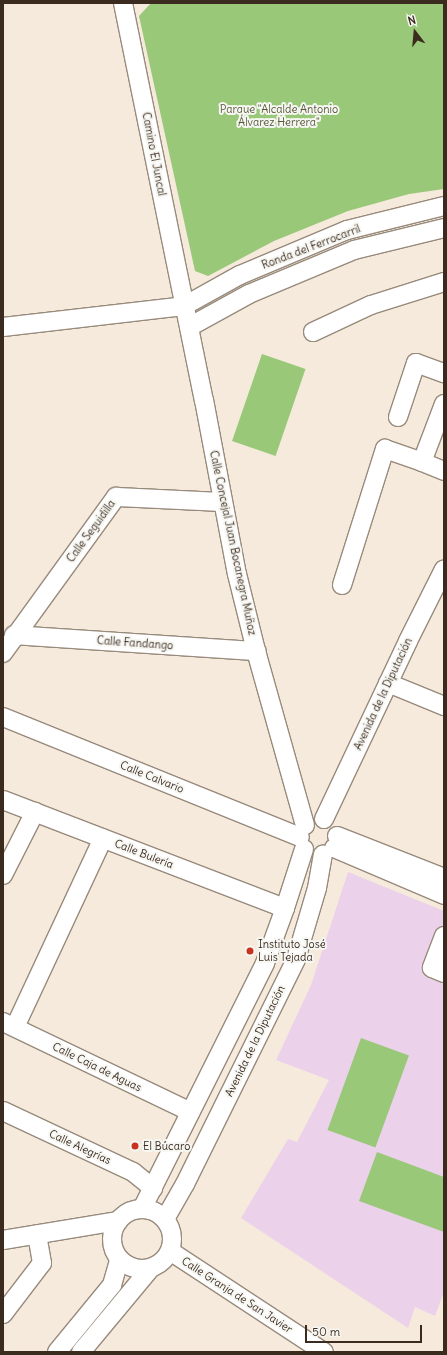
<!DOCTYPE html>
<meta charset="utf-8">
<style>
body{margin:0}
#map{position:relative;width:447px;height:1355px;overflow:hidden;background:#f5eadb;font-family:Delius,sans-serif}
div>[style]{position:absolute}
.built>*{inset:0;background:#ecd1eb}
.green>*{inset:0;background:#98c878;transform-origin:0 0}
.roads{filter:drop-shadow(1px 0 #988a7c) drop-shadow(-1px 0 #988a7c) drop-shadow(0 1px #988a7c) drop-shadow(0 -1px #988a7c)}
.minor>*{height:18px;margin:-9px;padding:0 9px;transform-origin:9px;border-radius:9px;background:#fff}
.minor>.ring{margin:-9px;padding:0;box-sizing:content-box;background:none;border:18px solid #fff;border-radius:50%}
.dots>*{width:11px;height:11px;translate:-50% -50%;box-sizing:border-box;border:2px solid #f6f6f2;border-radius:50%}
span{translate:-50% -50%;white-space:nowrap;text-align:center;line-height:1.15;-webkit-text-stroke:4px #f6f6f2;paint-order:stroke}
.park-label{font-size:11px;color:#575939}
.street-label{font-size:11px;color:#3b2a1e}
.poi-label{font-size:11px;color:#3b2a1e}
.left{translate:0 -50%;text-align:left}
.frame{position:absolute;inset:0;border:4px solid #3b2a1e;pointer-events:none}
.north{position:absolute;left:395px;top:12px;width:40px;height:40px;-webkit-text-stroke:3px #f6f6f2;paint-order:stroke;rotate:344deg;font-size:11px;font-weight:700;line-height:16px;text-align:center;color:#3b2a1e}
.north::after{content:'';display:block;margin:auto;width:14px;height:18px;background:#3b2a1e;clip-path:polygon(50% 0,100% 100%,50% 72%,0 100%)}
.scale{position:absolute;left:305px;top:1325px;width:117px;height:18px;box-sizing:border-box;border:2px solid #3b2a1e;border-top:0;padding-left:5px;font-size:12px;line-height:14px;white-space:nowrap;color:#3b2a1e;-webkit-text-stroke:3px #f6f6f2;paint-order:stroke}
</style>
<div id="map">
<div class="built">
<div style="clip-path:polygon(348px 872px,444px 911px,444px 1292px,435px 1316px,415px 1307px,408px 1328px,241px 1218px,288px 1139px,297px 1142px,329px 1080px,276px 1060px,311px 985px)"></div>
</div>
<div class="green">
<div style="clip-path:polygon(151px 3px,444px 3px,444px 189px,409px 194px,348px 211px,274px 241px,208px 276px,195px 271px,139px 16px)"></div>
<div style="left:262px;top:354px;width:46px;height:92px;rotate:19deg"></div>
<div style="left:361px;top:1038px;width:51px;height:98px;rotate:20deg"></div>
<div style="clip-path:polygon(377px 1152px,444px 1177px,444px 1232px,359px 1201px)"></div>
</div>
<div class="roads">
<div class="minor">
<div style="left:123px;top:3px;width:405px;rotate:78.5deg"></div>
<div style="left:204px;top:400px;width:177px;rotate:79.3deg"></div>
<div style="left:237px;top:574px;width:79px;rotate:76.1deg"></div>
<div style="left:256px;top:651px;width:181px;rotate:74.3deg"></div>
<div style="left:3px;top:327px;width:182px;rotate:-6.6deg"></div>
<div style="left:184px;top:306px;width:64px;rotate:-29deg"></div>
<div style="left:240px;top:275px;width:116px;rotate:-22.8deg"></div>
<div style="left:347px;top:230px;width:100px;rotate:-13.9deg"></div>
<div style="left:189px;top:327px;width:68px;rotate:-28.8deg"></div>
<div style="left:249px;top:294px;width:114px;rotate:-22.7deg"></div>
<div style="left:354px;top:250px;width:93px;rotate:-13.7deg"></div>
<div style="left:313px;top:332px;width:64px;rotate:-25deg"></div>
<div style="left:371px;top:305px;width:77px;rotate:-17.5deg"></div>
<div style="left:444px;top:404px;width:62px;rotate:110.8deg"></div>
<div style="left:422px;top:462px;width:24px;rotate:22deg"></div>
<div style="left:398px;top:417px;width:57px;rotate:-71.6deg"></div>
<div style="left:416px;top:363px;width:30px;rotate:20deg"></div>
<div style="left:342px;top:585px;width:143px;rotate:-72.5deg"></div>
<div style="left:385px;top:449px;width:39px;rotate:19deg"></div>
<div style="left:14px;top:635px;width:243px;rotate:3.8deg"></div>
<div style="left:3px;top:653px;width:193px;rotate:-54.1deg"></div>
<div style="left:116px;top:497px;width:107px;rotate:2.7deg"></div>
<div style="left:388px;top:683px;width:61px;rotate:22.3deg"></div>
<div style="left:3px;top:717px;width:320px;rotate:22deg"></div>
<div style="left:3px;top:800px;width:302px;rotate:21deg"></div>
<div style="left:324px;top:819px;width:197px;rotate:-64.7deg"></div>
<div style="left:408px;top:641px;width:80px;rotate:-63.4deg"></div>
<div style="left:337px;top:836px;width:115px;rotate:21.4deg"></div>
<div style="left:334px;top:848px;width:120px;rotate:23.1deg"></div>
<div style="left:3px;top:875px;width:71px;rotate:-63.1deg"></div>
<div style="left:444px;top:936px;width:34px;rotate:111deg"></div>
<div style="left:432px;top:968px;width:13px;rotate:23deg"></div>
<div style="left:3px;top:1022px;width:208px;rotate:25.6deg"></div>
<div style="left:15px;top:1027px;width:208px;rotate:-65deg"></div>
<div style="left:3px;top:1111px;width:144px;rotate:25.1deg"></div>
<div style="left:133px;top:1172px;width:26px;rotate:39deg"></div>
<div class="ring" style="left:112px;top:1209px;width:42px;height:42px"></div>
<div style="left:142px;top:1209px;width:275px;rotate:-63.4deg"></div>
<div style="left:265px;top:963px;width:59px;rotate:-70deg"></div>
<div style="left:285px;top:908px;width:62px;rotate:-72.1deg"></div>
<div style="left:165px;top:1219px;width:40px;rotate:-60.3deg"></div>
<div style="left:185px;top:1184px;width:251px;rotate:-63.7deg"></div>
<div style="left:296px;top:959px;width:74px;rotate:-73.5deg"></div>
<div style="left:317px;top:888px;width:34px;rotate:-80deg"></div>
<div style="left:3px;top:1240px;width:117px;rotate:-9.4deg"></div>
<div style="left:170px;top:1251px;width:184px;rotate:33.3deg"></div>
<div style="left:3px;top:1314px;width:64px;rotate:-52.6deg"></div>
<div style="left:42px;top:1263px;width:29px;rotate:-100deg"></div>
<div style="left:57px;top:1352px;width:87px;rotate:-50.6deg"></div>
<div style="left:112px;top:1285px;width:26px;rotate:-74deg"></div>
<div style="left:81px;top:1352px;width:108px;rotate:-50.3deg"></div>
</div>
</div>
<div class="dots">
<div style="left:250px;top:951px;background:#c8321e"></div>
<div style="left:135px;top:1146px;background:#c8321e"></div>
</div>
<div class="park-label">
<span style="left:279px;top:116px">Parque "Alcalde Antonio<br>Álvarez Herrera"</span>
</div>
<div class="street-label">
<span style="left:154px;top:154px;rotate:79deg">Camino El Juncal</span>
<span style="left:311px;top:247px;rotate:-21deg">Ronda del Ferrocarril</span>
<span style="left:91px;top:531px;rotate:-54deg">Calle Seguidilla</span>
<span style="left:233px;top:543px;rotate:78deg">Calle Concejal Juan Bocanegra Muñoz</span>
<span style="left:135px;top:643px;rotate:4deg">Calle Fandango</span>
<span style="left:383px;top:694px;rotate:-65deg">Avenida de la Diputación</span>
<span style="left:152px;top:777px;rotate:22deg">Calle Calvario</span>
<span style="left:144px;top:854px;rotate:21deg">Calle Bulería</span>
<span style="left:255px;top:1041px;rotate:-64deg">Avenida de la Diputación</span>
<span style="left:97px;top:1067px;rotate:26deg">Calle Caja de Aguas</span>
<span style="left:80px;top:1147px;rotate:25deg">Calle Alegrías</span>
<span style="left:237px;top:1295px;rotate:33deg">Calle Granja de San Javier</span>
</div>
<div class="poi-label">
<span class="left" style="left:258px;top:951px">Instituto José<br>Luis Tejada</span>
<span class="left" style="left:143px;top:1146px">El Búcaro</span>
</div>
<div class="frame"></div>
<div class="north">N</div>
<div class="scale">50 m</div>
</div>
